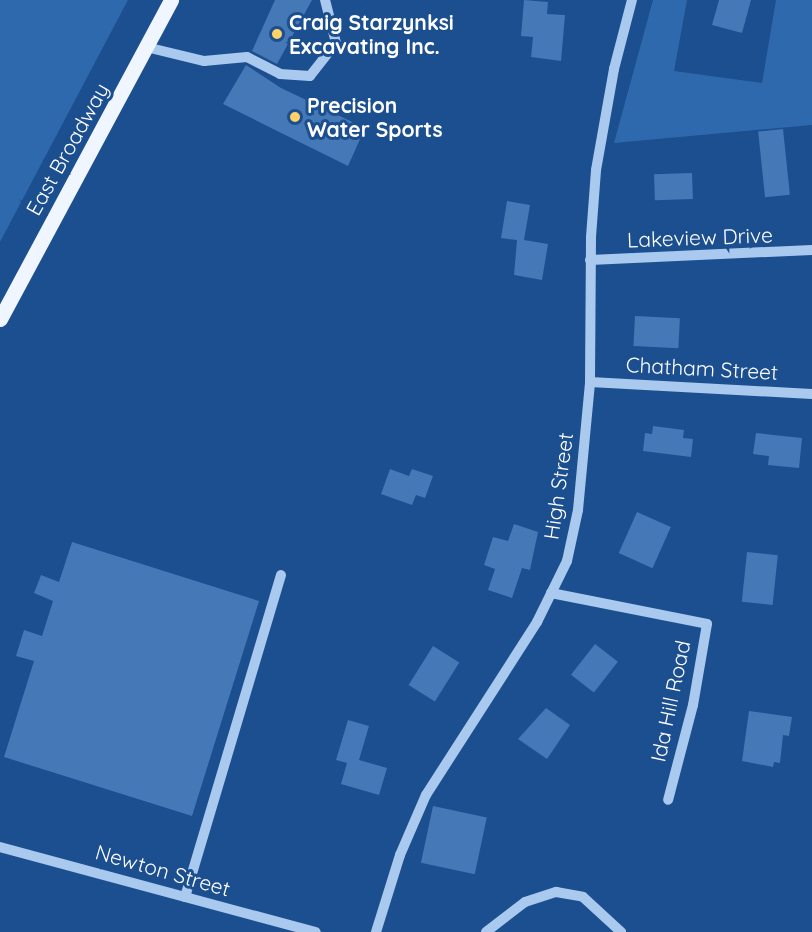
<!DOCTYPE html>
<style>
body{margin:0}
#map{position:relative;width:812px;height:932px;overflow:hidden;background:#1b4f8f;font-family:Quicksand,sans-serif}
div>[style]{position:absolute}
.green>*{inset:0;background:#2e69ad}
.building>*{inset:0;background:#4478b7;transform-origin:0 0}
.minor>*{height:10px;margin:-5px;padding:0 5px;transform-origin:5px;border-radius:5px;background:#a9c9ee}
.major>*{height:15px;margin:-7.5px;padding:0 7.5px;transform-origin:7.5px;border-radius:7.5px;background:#f0f6ff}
.dots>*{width:16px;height:16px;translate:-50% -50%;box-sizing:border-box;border:3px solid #1b4f8f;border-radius:50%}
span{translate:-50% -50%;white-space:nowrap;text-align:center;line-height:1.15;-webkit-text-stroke:6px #1b4f8f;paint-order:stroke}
.poi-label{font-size:21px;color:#fff;font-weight:700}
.left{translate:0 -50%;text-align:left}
.street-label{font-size:21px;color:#fff}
</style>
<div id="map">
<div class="green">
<div style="clip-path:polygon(0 0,128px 0,0 242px)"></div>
<div style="clip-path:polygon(653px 0,687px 0,674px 71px,762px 83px,776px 0,812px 0,812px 125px,614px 143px)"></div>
</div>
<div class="building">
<div style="clip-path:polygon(275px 0,312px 0,277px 64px,252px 51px)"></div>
<div style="clip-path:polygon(524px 0,548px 2px,547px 14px,565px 15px,561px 61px,531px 57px,533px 37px,521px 36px)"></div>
<div style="clip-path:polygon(719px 0,751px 0,742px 33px,712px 25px)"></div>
<div style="clip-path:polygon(246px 65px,281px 88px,365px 128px,348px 166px,223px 104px)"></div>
<div style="left:783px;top:129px;width:66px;height:25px;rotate:84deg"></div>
<div style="left:692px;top:173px;width:26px;height:38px;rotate:88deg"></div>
<div style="clip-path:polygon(507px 201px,530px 205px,524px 240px,548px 244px,542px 280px,514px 275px,517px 240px,501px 238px)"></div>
<div style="left:635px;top:316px;width:45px;height:30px;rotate:3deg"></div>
<div style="clip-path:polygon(653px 426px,684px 430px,683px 438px,693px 439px,691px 457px,643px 451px,645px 433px,652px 434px)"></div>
<div style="clip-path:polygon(756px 433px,802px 438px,799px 468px,768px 465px,769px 456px,753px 454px)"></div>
<div style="clip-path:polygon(390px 469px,409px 476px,412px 469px,433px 476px,425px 498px,416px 495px,412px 505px,381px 494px)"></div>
<div style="left:637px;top:512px;width:37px;height:45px;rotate:24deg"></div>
<div style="clip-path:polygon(514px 524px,538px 532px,530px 570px,522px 568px,512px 598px,488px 590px,495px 569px,484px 565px,493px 537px,508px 541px)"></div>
<div style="clip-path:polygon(72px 542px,259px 601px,192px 816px,4px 757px,34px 661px,16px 656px,24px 630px,42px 636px,53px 601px,34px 593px,41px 575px,59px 582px)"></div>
<div style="left:747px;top:552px;width:31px;height:50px;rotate:6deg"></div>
<div style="left:595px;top:644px;width:29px;height:39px;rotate:38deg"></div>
<div style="left:433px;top:646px;width:31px;height:46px;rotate:32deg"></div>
<div style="clip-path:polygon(546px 708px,570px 725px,547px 759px,518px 739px)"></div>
<div style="clip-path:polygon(749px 711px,792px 717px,789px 736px,783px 735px,780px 763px,774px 762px,773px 767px,742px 761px)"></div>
<div style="clip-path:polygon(348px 720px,369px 726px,359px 760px,387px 768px,379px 795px,341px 784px,347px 763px,336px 760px)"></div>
<div style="left:433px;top:806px;width:55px;height:58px;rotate:12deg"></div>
</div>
<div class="minor">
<div style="left:146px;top:47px;width:60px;rotate:13.6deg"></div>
<div style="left:204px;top:61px;width:43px;rotate:-5.3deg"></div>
<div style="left:247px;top:57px;width:37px;rotate:27deg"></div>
<div style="left:280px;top:74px;width:30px;rotate:4deg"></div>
<div style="left:310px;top:76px;width:42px;rotate:-51.8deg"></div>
<div style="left:336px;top:43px;width:44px;rotate:-104.3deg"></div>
<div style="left:590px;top:260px;width:222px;rotate:-2.6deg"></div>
<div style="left:590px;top:382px;width:222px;rotate:3.1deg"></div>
<div style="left:551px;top:593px;width:159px;rotate:11.2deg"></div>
<div style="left:707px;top:624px;width:82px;rotate:99.8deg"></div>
<div style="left:693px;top:705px;width:98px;rotate:104.7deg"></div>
<div style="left:0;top:847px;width:327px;rotate:15.1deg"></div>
<div style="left:185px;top:897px;width:336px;rotate:-73.4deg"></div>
<div style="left:376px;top:932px;width:81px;rotate:-72.7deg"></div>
<div style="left:400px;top:855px;width:65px;rotate:-66.6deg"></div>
<div style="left:426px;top:795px;width:206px;rotate:-57.3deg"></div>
<div style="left:537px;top:622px;width:68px;rotate:-63.8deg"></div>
<div style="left:567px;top:561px;width:52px;rotate:-77.8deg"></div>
<div style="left:578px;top:510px;width:129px;rotate:-84.6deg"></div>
<div style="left:590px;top:382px;width:145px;rotate:-89.6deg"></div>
<div style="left:591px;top:237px;width:67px;rotate:-85.7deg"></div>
<div style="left:596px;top:170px;width:103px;rotate:-79.9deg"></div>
<div style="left:614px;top:69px;width:71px;rotate:-75.4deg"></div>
<div style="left:486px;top:932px;width:49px;rotate:-37.6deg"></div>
<div style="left:525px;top:902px;width:33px;rotate:-18deg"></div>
<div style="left:556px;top:892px;width:27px;rotate:10deg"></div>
<div style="left:583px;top:897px;width:52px;rotate:42.6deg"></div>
</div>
<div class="major">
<div style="left:0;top:319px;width:362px;rotate:-61.8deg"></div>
</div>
<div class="dots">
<div style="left:277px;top:34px;background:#ffd166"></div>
<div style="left:295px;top:117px;background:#ffd166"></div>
</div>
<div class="poi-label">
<span class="left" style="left:289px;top:34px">Craig Starzynksi<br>Excavating Inc.</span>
<span class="left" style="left:307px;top:117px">Precision<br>Water Sports</span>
</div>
<div class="street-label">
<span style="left:67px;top:149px;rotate:-61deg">East Broadway</span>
<span style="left:700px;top:237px;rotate:-2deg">Lakeview Drive</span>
<span style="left:702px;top:368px;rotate:3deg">Chatham Street</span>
<span style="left:558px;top:486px;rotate:-82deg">High Street</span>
<span style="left:670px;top:701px;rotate:-78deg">Ida Hill Road</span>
<span style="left:163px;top:870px;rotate:16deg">Newton Street</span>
</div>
</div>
